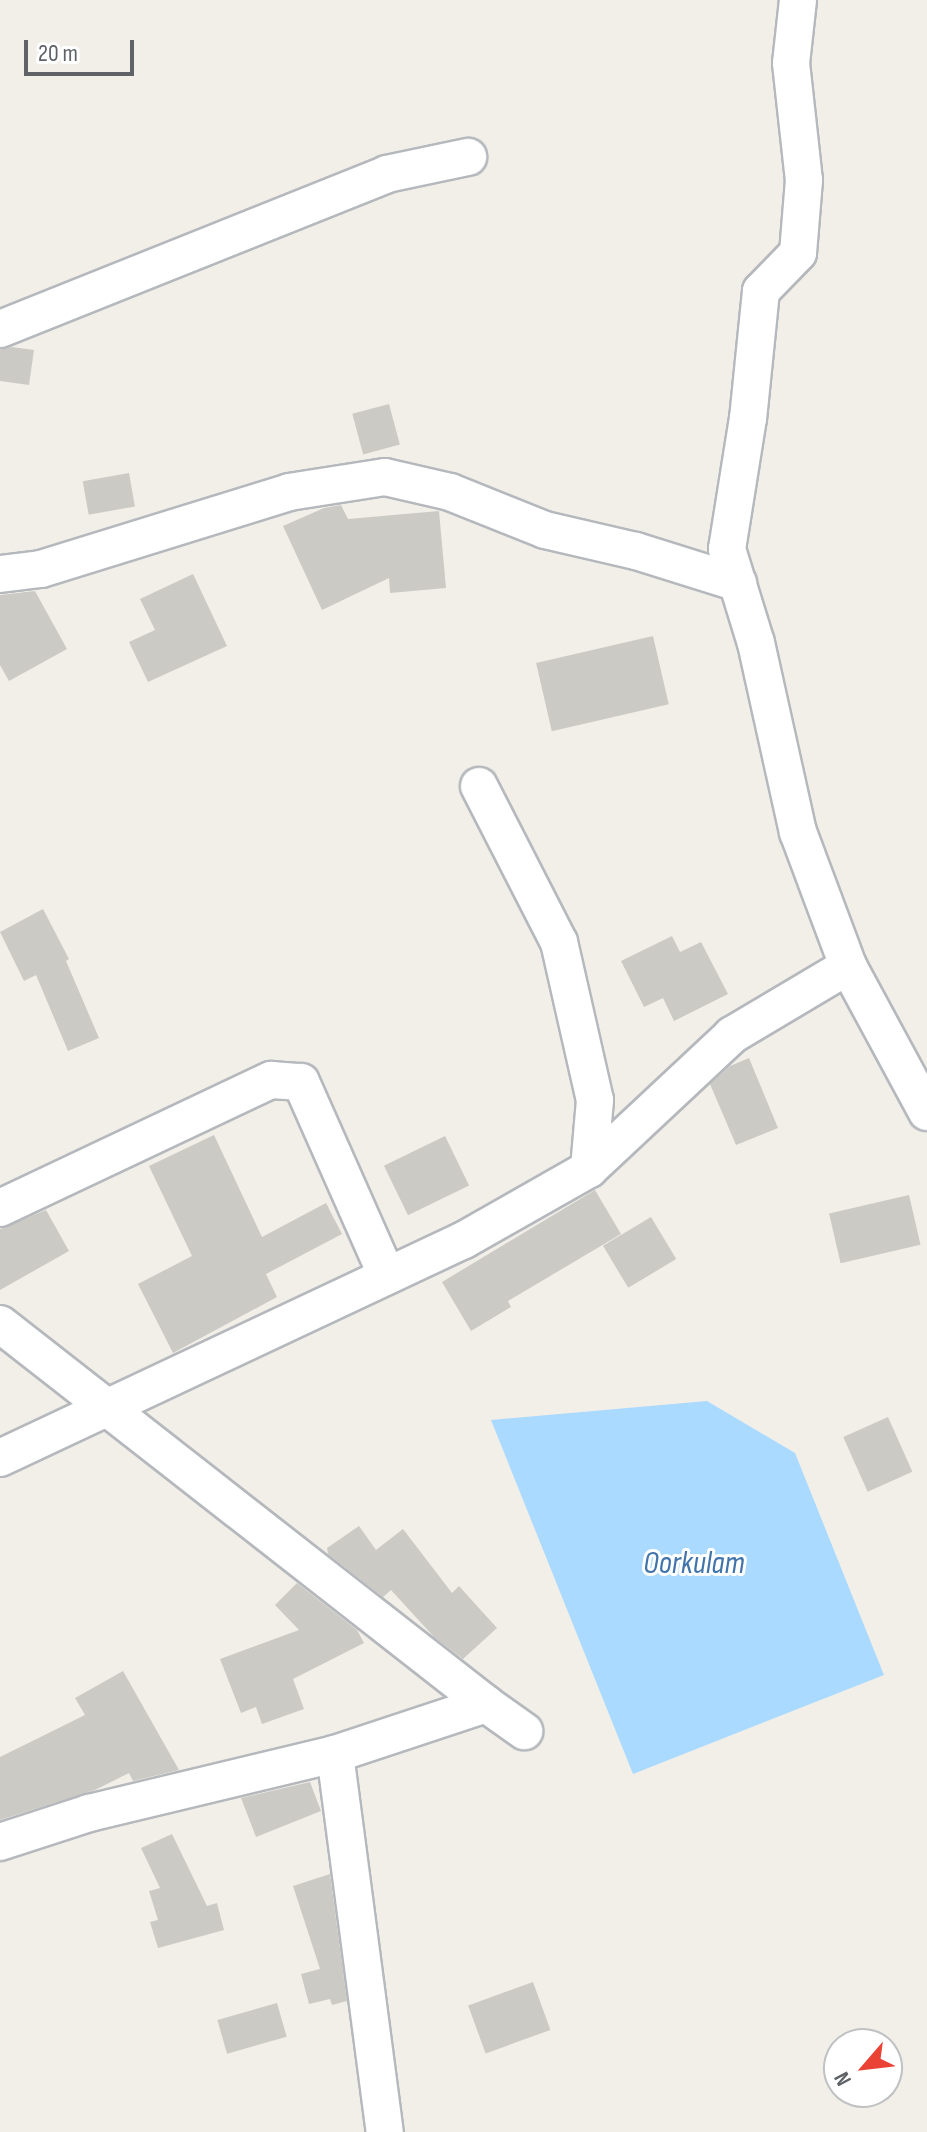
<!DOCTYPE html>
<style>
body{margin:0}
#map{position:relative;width:927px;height:2132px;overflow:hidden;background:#f1efe8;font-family:"Sofia Sans Condensed",sans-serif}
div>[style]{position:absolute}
.water>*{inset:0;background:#aadaff}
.building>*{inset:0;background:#cccac5;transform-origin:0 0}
.roads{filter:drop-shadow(2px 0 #b5b8bc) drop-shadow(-2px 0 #b5b8bc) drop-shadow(0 2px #b5b8bc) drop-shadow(0 -2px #b5b8bc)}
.minor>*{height:36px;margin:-18px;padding:0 18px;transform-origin:18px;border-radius:18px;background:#fff}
span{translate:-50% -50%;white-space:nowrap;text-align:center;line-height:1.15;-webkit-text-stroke:6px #fff;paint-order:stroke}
.water-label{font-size:32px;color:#4174aa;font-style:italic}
.north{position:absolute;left:823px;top:2028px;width:80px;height:80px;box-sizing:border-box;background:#fff;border:2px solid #bfc1c3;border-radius:50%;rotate:242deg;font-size:22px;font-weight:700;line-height:32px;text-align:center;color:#5f6368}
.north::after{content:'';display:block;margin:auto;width:28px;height:36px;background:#ea4335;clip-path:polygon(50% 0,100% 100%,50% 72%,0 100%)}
.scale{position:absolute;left:24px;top:40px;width:110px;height:36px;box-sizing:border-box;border:4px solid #5f6368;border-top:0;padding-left:10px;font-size:24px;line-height:28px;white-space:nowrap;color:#5f6368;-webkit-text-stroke:6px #fff;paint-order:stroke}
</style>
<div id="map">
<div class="water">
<div style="clip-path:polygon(707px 1401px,795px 1453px,884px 1675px,633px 1774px,491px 1420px)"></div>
</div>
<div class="building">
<div style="clip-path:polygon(12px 347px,34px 350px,29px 385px,0 381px,0 350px)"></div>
<div style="left:389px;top:404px;width:42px;height:38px;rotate:75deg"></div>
<div style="left:129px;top:473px;width:34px;height:47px;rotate:80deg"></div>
<div style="clip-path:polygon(341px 505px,348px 519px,439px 511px,446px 588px,390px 593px,389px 578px,322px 610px,283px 526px,324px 508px)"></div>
<div style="clip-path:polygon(193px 574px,227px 646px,148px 682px,129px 642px,155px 630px,140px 599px)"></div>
<div style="clip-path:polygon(35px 591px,67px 649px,9px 681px,0 665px,0 595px)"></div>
<div style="left:653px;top:636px;width:70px;height:120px;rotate:77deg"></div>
<div style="clip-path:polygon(43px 909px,69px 959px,66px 961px,99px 1038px,68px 1051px,36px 975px,24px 981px,0 932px)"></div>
<div style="clip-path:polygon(672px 936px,680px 952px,701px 942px,728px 994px,674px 1021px,663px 998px,644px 1007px,621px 961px)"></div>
<div style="clip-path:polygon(749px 1058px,778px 1128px,736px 1145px,710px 1084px,730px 1066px)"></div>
<div style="clip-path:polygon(214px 1135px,262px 1237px,326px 1203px,342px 1234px,266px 1274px,277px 1297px,173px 1353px,138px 1284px,192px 1256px,149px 1166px)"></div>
<div style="left:445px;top:1136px;width:55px;height:68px;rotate:64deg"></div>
<div style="clip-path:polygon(595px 1190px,621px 1234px,508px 1301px,511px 1307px,471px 1331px,442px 1282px)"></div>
<div style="left:909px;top:1195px;width:51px;height:82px;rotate:77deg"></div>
<div style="clip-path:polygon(46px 1210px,69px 1251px,0 1290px,0 1229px)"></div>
<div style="left:651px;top:1217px;width:49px;height:56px;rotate:59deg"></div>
<div style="left:888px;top:1417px;width:60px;height:49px;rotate:66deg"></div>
<div style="clip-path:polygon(359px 1526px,376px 1550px,403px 1529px,452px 1593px,459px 1586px,497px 1628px,463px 1659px,434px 1637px,391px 1590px,383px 1597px,328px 1554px,327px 1548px)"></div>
<div style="clip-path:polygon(297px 1583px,357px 1630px,364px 1643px,293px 1679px,304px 1709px,262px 1724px,256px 1707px,241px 1713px,220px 1659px,299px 1630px,275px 1605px)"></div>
<div style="clip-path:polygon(123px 1671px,179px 1770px,133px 1781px,129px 1773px,95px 1790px,0 1820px,0 1757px,85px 1715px,75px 1698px)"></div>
<div style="clip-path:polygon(310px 1782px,321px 1811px,256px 1837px,241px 1798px)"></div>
<div style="clip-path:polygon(172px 1834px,207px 1906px,217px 1903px,224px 1930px,158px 1948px,150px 1922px,158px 1920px,149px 1891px,160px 1888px,141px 1848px)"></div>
<div style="clip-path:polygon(330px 1874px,347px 2001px,332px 2005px,330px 1999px,309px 2004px,301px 1974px,320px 1969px,293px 1886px)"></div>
<div style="left:533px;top:1982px;width:51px;height:69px;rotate:70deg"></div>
<div style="left:277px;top:2003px;width:35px;height:62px;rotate:74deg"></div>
</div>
<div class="roads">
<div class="minor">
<div style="left:798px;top:0;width:63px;rotate:96.3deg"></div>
<div style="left:791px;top:63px;width:118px;rotate:83.7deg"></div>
<div style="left:804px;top:180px;width:73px;rotate:94.7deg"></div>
<div style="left:798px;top:253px;width:53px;rotate:134.2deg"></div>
<div style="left:761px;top:291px;width:128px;rotate:95.8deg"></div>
<div style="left:748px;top:418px;width:133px;rotate:99.1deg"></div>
<div style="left:727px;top:549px;width:98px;rotate:72.9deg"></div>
<div style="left:756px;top:643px;width:194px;rotate:77.5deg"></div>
<div style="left:798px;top:832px;width:143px;rotate:69.5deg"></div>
<div style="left:848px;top:966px;width:166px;rotate:61.6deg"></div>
<div style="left:0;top:329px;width:417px;rotate:-21.8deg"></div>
<div style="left:387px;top:174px;width:83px;rotate:-11.9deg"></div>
<div style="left:0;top:574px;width:41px;rotate:-7deg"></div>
<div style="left:41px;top:569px;width:260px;rotate:-17.2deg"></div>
<div style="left:289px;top:492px;width:97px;rotate:-8.9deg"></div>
<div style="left:385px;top:477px;width:67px;rotate:13deg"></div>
<div style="left:450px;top:492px;width:102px;rotate:21.8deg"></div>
<div style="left:545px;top:530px;width:93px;rotate:13deg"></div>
<div style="left:636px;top:551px;width:107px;rotate:17.4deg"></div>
<div style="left:479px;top:786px;width:175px;rotate:62.9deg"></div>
<div style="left:559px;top:942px;width:162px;rotate:77.2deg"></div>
<div style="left:595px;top:1100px;width:69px;rotate:95deg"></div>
<div style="left:0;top:1208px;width:300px;rotate:-25.3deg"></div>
<div style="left:271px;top:1080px;width:30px;rotate:4deg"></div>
<div style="left:301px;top:1082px;width:212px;rotate:66.1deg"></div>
<div style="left:0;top:1324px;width:617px;rotate:38.02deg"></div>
<div style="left:486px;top:1704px;width:47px;rotate:35.4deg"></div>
<div style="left:0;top:1458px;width:513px;rotate:-25.17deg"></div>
<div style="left:464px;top:1240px;width:144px;rotate:-29.6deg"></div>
<div style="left:589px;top:1169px;width:196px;rotate:-43.1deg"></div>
<div style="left:732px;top:1035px;width:135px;rotate:-30.7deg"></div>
<div style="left:335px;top:1754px;width:381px;rotate:82.5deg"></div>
<div style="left:0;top:1842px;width:94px;rotate:-18deg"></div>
<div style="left:89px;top:1813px;width:253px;rotate:-13.5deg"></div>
<div style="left:335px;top:1754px;width:159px;rotate:-18.3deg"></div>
</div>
</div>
<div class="water-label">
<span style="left:694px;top:1564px">Oorkulam</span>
</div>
<div class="north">N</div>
<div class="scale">20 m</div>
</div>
